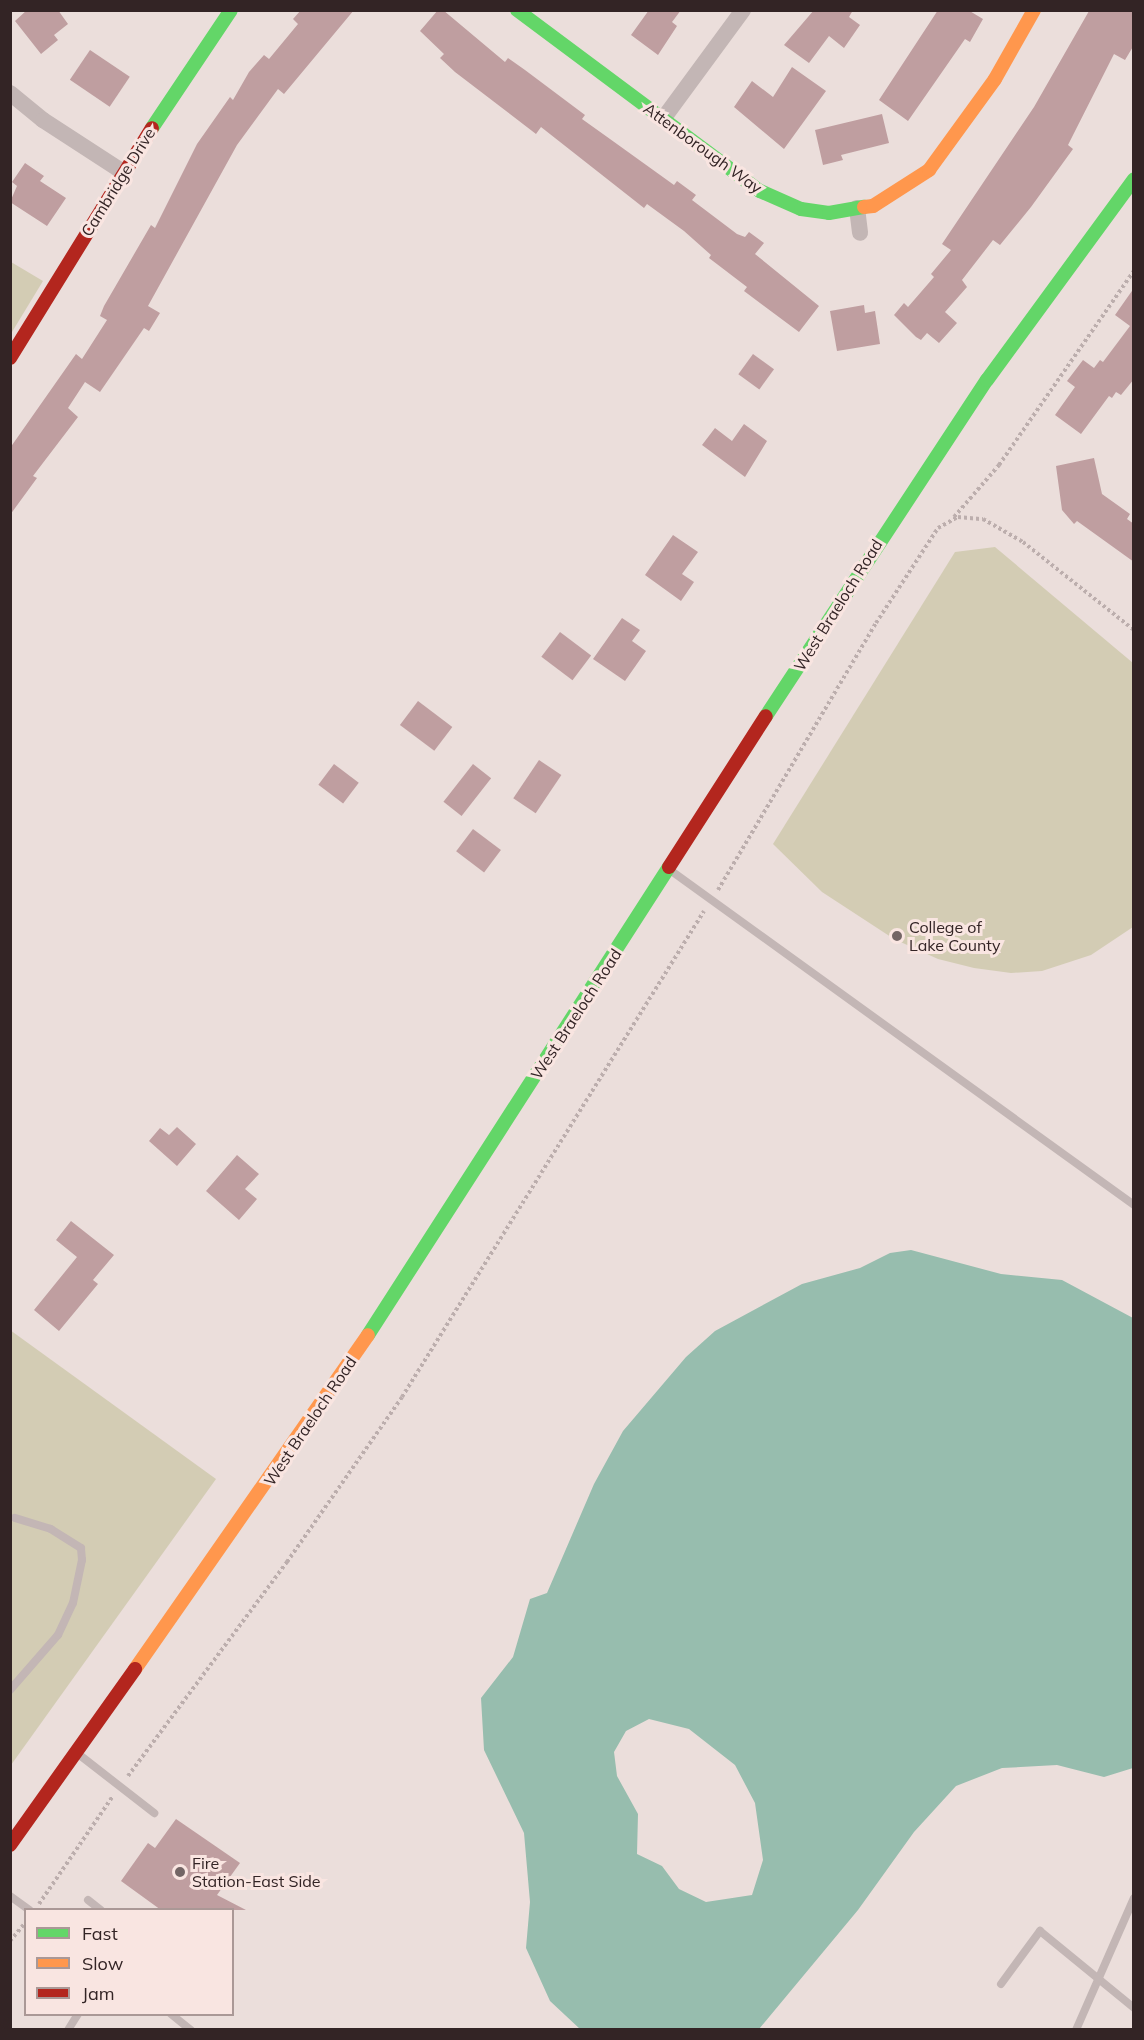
<!DOCTYPE html>
<style>
body{margin:0}
#map{position:relative;width:1144px;height:2040px;overflow:hidden;background:#ebdedb;font-family:Mulish,sans-serif}
div>[style]{position:absolute}
.green>*{inset:0;background:#d3ccb4}
.water>*{inset:0;background:#97bdae}
.building>*{inset:0;background:#bf9ea0;transform-origin:0 0}
.path>*{height:4px;margin-top:-2px;transform-origin:0;background:repeating-linear-gradient(90deg,#bcaead 0 3px,transparent 0 6px)}
.lane>*{height:8px;margin:-4px;padding:0 4px;transform-origin:4px;border-radius:4px;background:#c3b6b5}
.street>*{height:16px;margin:-8px;padding:0 8px;transform-origin:8px;border-radius:8px;background:#c3b6b5}
.fast>*{height:14px;margin:-7px;padding:0 7px;transform-origin:7px;border-radius:7px;background:#63d668}
.slow>*{height:14px;margin:-7px;padding:0 7px;transform-origin:7px;border-radius:7px;background:#ff974d}
.jam>*{height:14px;margin:-7px;padding:0 7px;transform-origin:7px;border-radius:7px;background:#b3261e}
.dots>*{width:16px;height:16px;translate:-50% -50%;box-sizing:border-box;border:3px solid #f9e5e1;border-radius:50%}
span{translate:-50% -50%;white-space:nowrap;text-align:center;line-height:1.15;-webkit-text-stroke:6px #f9e5e1;paint-order:stroke}
.street-label{font-size:16px;color:#332425}
.poi-label{font-size:16px;color:#332425}
.left{translate:0 -50%;text-align:left}
.frame{position:absolute;inset:0;border:12px solid #332425;pointer-events:none}
.legend{position:absolute;left:24px;top:1908px;width:210px;height:108px;box-sizing:border-box;background:#f9e5e1;border:2px solid #aa9896;margin:0;padding:8px 10px;list-style:none;font-size:18px;color:#332425}
.legend li{display:flex;align-items:center;gap:12px;height:30px}
.legend b{width:30px;border:2px solid #aa9896}
</style>
<div id="map">
<div class="green">
<i style="clip-path:polygon(11px 262px,43px 281px,12px 332px,10px 331px)"></i>
<i style="clip-path:polygon(995px 547px,1133px 663px,1133px 927px,1091px 955px,1042px 971px,1011px 973px,974px 968px,938px 959px,894px 939px,822px 892px,773px 844px,955px 552px)"></i>
<i style="clip-path:polygon(10px 1330px,216px 1479px,11px 1765px)"></i>
</div>
<div class="water">
<i style="clip-path:polygon(evenodd,911px 1250px,1001px 1274px,1062px 1280px,1133px 1318px,1133px 1768px,1104px 1777px,1057px 1765px,1002px 1768px,956px 1786px,914px 1832px,858px 1910px,759px 2029px,580px 2029px,550px 2001px,526px 1948px,530px 1902px,524px 1833px,484px 1750px,481px 1698px,513px 1657px,530px 1599px,547px 1593px,594px 1484px,623px 1431px,686px 1357px,715px 1331px,802px 1284px,860px 1268px,890px 1253px,911px 1250px,649px 1719px,689px 1729px,735px 1765px,755px 1803px,763px 1860px,752px 1895px,706px 1902px,679px 1889px,662px 1866px,637px 1854px,638px 1814px,617px 1776px,614px 1752px,626px 1731px,649px 1719px)"></i>
</div>
<div class="building">
<i style="clip-path:polygon(27px 10px,58px 10px,68px 24px,54px 35px,58px 40px,41px 54px,15px 21px)"></i>
<i style="clip-path:polygon(301px 10px,354px 10px,284px 94px,278px 89px,237px 145px,148px 306px,160px 313px,149px 331px,144px 328px,100px 392px,85px 382px,68px 408px,78px 417px,33px 476px,37px 478px,10px 515px,10px 448px,76px 354px,82px 359px,107px 320px,100px 316px,104px 306px,151px 225px,155px 228px,197px 144px,230px 97px,233px 100px,249px 72px,264px 55px,269px 59px,298px 24px,293px 19px)"></i>
<i style="clip-path:polygon(438px 10px,443px 10px,505px 62px,508px 58px,525px 70px,585px 115px,582px 119px,610px 139px,674px 185px,677px 181px,696px 195px,692px 200px,737px 234px,745px 237px,749px 232px,764px 243px,755px 254px,819px 306px,799px 332px,744px 291px,747px 287px,709px 258px,711px 255px,684px 231px,647px 204px,644px 208px,541px 127px,536px 134px,455px 72px,440px 58px,444px 54px,420px 31px)"></i>
<i style="clip-path:polygon(649px 10px,681px 10px,672px 22px,677px 26px,658px 55px,631px 35px)"></i>
<i style="clip-path:polygon(814px 10px,853px 10px,849px 17px,860px 25px,844px 48px,829px 36px,809px 63px,784px 45px)"></i>
<i style="clip-path:polygon(938px 10px,968px 10px,983px 19px,970px 42px,965px 39px,908px 121px,879px 100px)"></i>
<i style="clip-path:polygon(1134px 10px,1134px 45px,1125px 60px,1114px 54px,1068px 145px,1073px 149px,1031px 207px,1000px 245px,993px 240px,962px 280px,967px 287px,945px 312px,957px 323px,939px 343px,927px 333px,921px 340px,916px 337px,894px 315px,904px 303px,908px 307px,934px 277px,931px 274px,951px 250px,942px 244px,1034px 107px,1089px 11px)"></i>
<i style="left:90px;top:50px;width:48px;height:36px;rotate:34deg"></i>
<i style="clip-path:polygon(792px 67px,826px 91px,784px 149px,734px 107px,752px 81px,773px 97px)"></i>
<i style="clip-path:polygon(882px 114px,889px 143px,841px 155px,843px 160px,823px 165px,815px 130px)"></i>
<i style="clip-path:polygon(25px 163px,44px 176px,40px 181px,66px 198px,47px 226px,10px 202px,17px 186px,12px 182px)"></i>
<i style="clip-path:polygon(1134px 288px,1134px 379px,1121px 395px,1116px 392px,1112px 398px,1109px 396px,1081px 434px,1055px 415px,1075px 387px,1067px 381px,1083px 360px,1094px 368px,1100px 360px,1103px 362px,1130px 326px,1115px 315px)"></i>
<i style="clip-path:polygon(864px 305px,865px 313px,875px 311px,880px 344px,837px 351px,830px 311px)"></i>
<i style="left:753px;top:354px;width:26px;height:25px;rotate:36deg"></i>
<i style="clip-path:polygon(744px 424px,767px 441px,745px 477px,702px 445px,715px 428px,732px 441px)"></i>
<i style="clip-path:polygon(1094px 458px,1102px 494px,1130px 514px,1127px 519px,1134px 524px,1134px 562px,1077px 521px,1074px 524px,1062px 510px,1056px 466px)"></i>
<i style="clip-path:polygon(673px 535px,698px 552px,682px 574px,694px 582px,681px 601px,645px 575px)"></i>
<i style="clip-path:polygon(622px 618px,640px 630px,632px 641px,646px 651px,625px 681px,593px 659px)"></i>
<i style="left:560px;top:632px;width:39px;height:31px;rotate:37deg"></i>
<i style="left:418px;top:701px;width:43px;height:30px;rotate:37deg"></i>
<i style="left:539px;top:760px;width:27px;height:46px;rotate:34deg"></i>
<i style="left:334px;top:764px;width:31px;height:26px;rotate:37deg"></i>
<i style="left:473px;top:764px;width:23px;height:48px;rotate:38deg"></i>
<i style="left:473px;top:829px;width:35px;height:28px;rotate:37deg"></i>
<i style="clip-path:polygon(177px 1127px,196px 1144px,177px 1166px,149px 1141px,160px 1128px,169px 1135px)"></i>
<i style="clip-path:polygon(237px 1155px,259px 1174px,245px 1189px,257px 1199px,239px 1220px,206px 1191px)"></i>
<i style="clip-path:polygon(71px 1221px,114px 1255px,93px 1280px,98px 1284px,59px 1331px,34px 1310px,77px 1257px,56px 1240px)"></i>
<i style="clip-path:polygon(176px 1819px,240px 1863px,217px 1895px,246px 1910px,161px 1910px,121px 1881px,148px 1843px,155px 1848px)"></i>
</div>
<div class="path">
<i style="left:954px;top:517px;width:69px;rotate:-49.1deg"></i>
<i style="left:999px;top:465px;width:236px;rotate:-55.2deg"></i>
<i style="left:718px;top:890px;width:310px;rotate:-59.4deg"></i>
<i style="left:876px;top:623px;width:113px;rotate:-56.9deg"></i>
<i style="left:938px;top:528px;width:23px;rotate:-29deg"></i>
<i style="left:958px;top:517px;width:25px;rotate:5deg"></i>
<i style="left:983px;top:519px;width:46px;rotate:29.9deg"></i>
<i style="left:1023px;top:542px;width:142px;rotate:38.4deg"></i>
<i style="left:128px;top:1776px;width:267px;rotate:-53.4deg"></i>
<i style="left:287px;top:1562px;width:201px;rotate:-55.1deg"></i>
<i style="left:402px;top:1397px;width:572px;rotate:-58.14deg"></i>
<i style="left:39px;top:1904px;width:131px;rotate:-55.6deg"></i>
<i style="left:10px;top:1941px;width:23px;rotate:-50deg"></i>
</div>
<div class="lane">
<i style="left:670px;top:870px;width:572px;rotate:35.83deg"></i>
<i style="left:10px;top:1690px;width:73px;rotate:-48.9deg"></i>
<i style="left:58px;top:1635px;width:35px;rotate:-65deg"></i>
<i style="left:73px;top:1603px;width:44px;rotate:-78.2deg"></i>
<i style="left:82px;top:1560px;width:12px;rotate:-95deg"></i>
<i style="left:81px;top:1548px;width:36px;rotate:-148deg"></i>
<i style="left:51px;top:1529px;width:38px;rotate:-163deg"></i>
<i style="left:77px;top:1753px;width:98px;rotate:37.9deg"></i>
<i style="left:10px;top:1896px;width:24px;rotate:36deg"></i>
<i style="left:88px;top:1900px;width:16px;rotate:38deg"></i>
<i style="left:1001px;top:1984px;width:66px;rotate:-53.7deg"></i>
<i style="left:1040px;top:1931px;width:122px;rotate:39.3deg"></i>
<i style="left:171px;top:2014px;width:26px;rotate:39deg"></i>
<i style="left:68px;top:2030px;width:19px;rotate:-58deg"></i>
<i style="left:1076px;top:2030px;width:144px;rotate:-66.3deg"></i>
</div>
<div class="street">
<i style="left:10px;top:93px;width:43px;rotate:39.3deg"></i>
<i style="left:43px;top:120px;width:95px;rotate:33deg"></i>
<i style="left:663px;top:119px;width:135px;rotate:-53.7deg"></i>
<i style="left:857px;top:208px;width:25px;rotate:83deg"></i>
</div>
<div class="fast">
<i style="left:517px;top:10px;width:303px;rotate:36.7deg"></i>
<i style="left:760px;top:191px;width:45px;rotate:23.7deg"></i>
<i style="left:801px;top:209px;width:28px;rotate:8deg"></i>
<i style="left:829px;top:213px;width:36px;rotate:-10deg"></i>
<i style="left:152px;top:128px;width:142px;rotate:-56.2deg"></i>
<i style="left:766px;top:716px;width:402px;rotate:-56.7deg"></i>
<i style="left:987px;top:380px;width:249px;rotate:-53.8deg"></i>
<i style="left:368px;top:1335px;width:556px;rotate:-57.25deg"></i>
</div>
<div class="slow">
<i style="left:864px;top:207px;width:9px;rotate:-6deg"></i>
<i style="left:873px;top:206px;width:67px;rotate:-32.7deg"></i>
<i style="left:929px;top:170px;width:112px;rotate:-54deg"></i>
<i style="left:995px;top:79px;width:79px;rotate:-60.5deg"></i>
<i style="left:135px;top:1669px;width:407px;rotate:-55.1deg"></i>
</div>
<div class="jam">
<i style="left:10px;top:358px;width:270px;rotate:-58.3deg"></i>
<i style="left:669px;top:867px;width:179px;rotate:-57.3deg"></i>
<i style="left:10px;top:1845px;width:216px;rotate:-54.6deg"></i>
</div>
<div class="dots">
<i style="left:897px;top:936px;background:#736565"></i>
<i style="left:180px;top:1872px;background:#736565"></i>
</div>
<div class="street-label">
<span style="left:703px;top:148px;rotate:36deg">Attenborough Way</span>
<span style="left:118px;top:182px;rotate:-58deg">Cambridge Drive</span>
<span style="left:838px;top:605px;rotate:-58deg">West Braeloch Road</span>
<span style="left:576px;top:1014px;rotate:-57deg">West Braeloch Road</span>
<span style="left:310px;top:1421px;rotate:-56deg">West Braeloch Road</span>
</div>
<div class="poi-label">
<span class="left" style="left:909px;top:936px">College of<br>Lake County</span>
<span class="left" style="left:192px;top:1872px">Fire<br>Station-East Side</span>
</div>
<div class="frame"></div>
<ul class="legend">
<li><b style="height:8px;background:#63d668"></b>Fast</li>
<li><b style="height:8px;background:#ff974d"></b>Slow</li>
<li><b style="height:8px;background:#b3261e"></b>Jam</li>
</ul>
</div>
